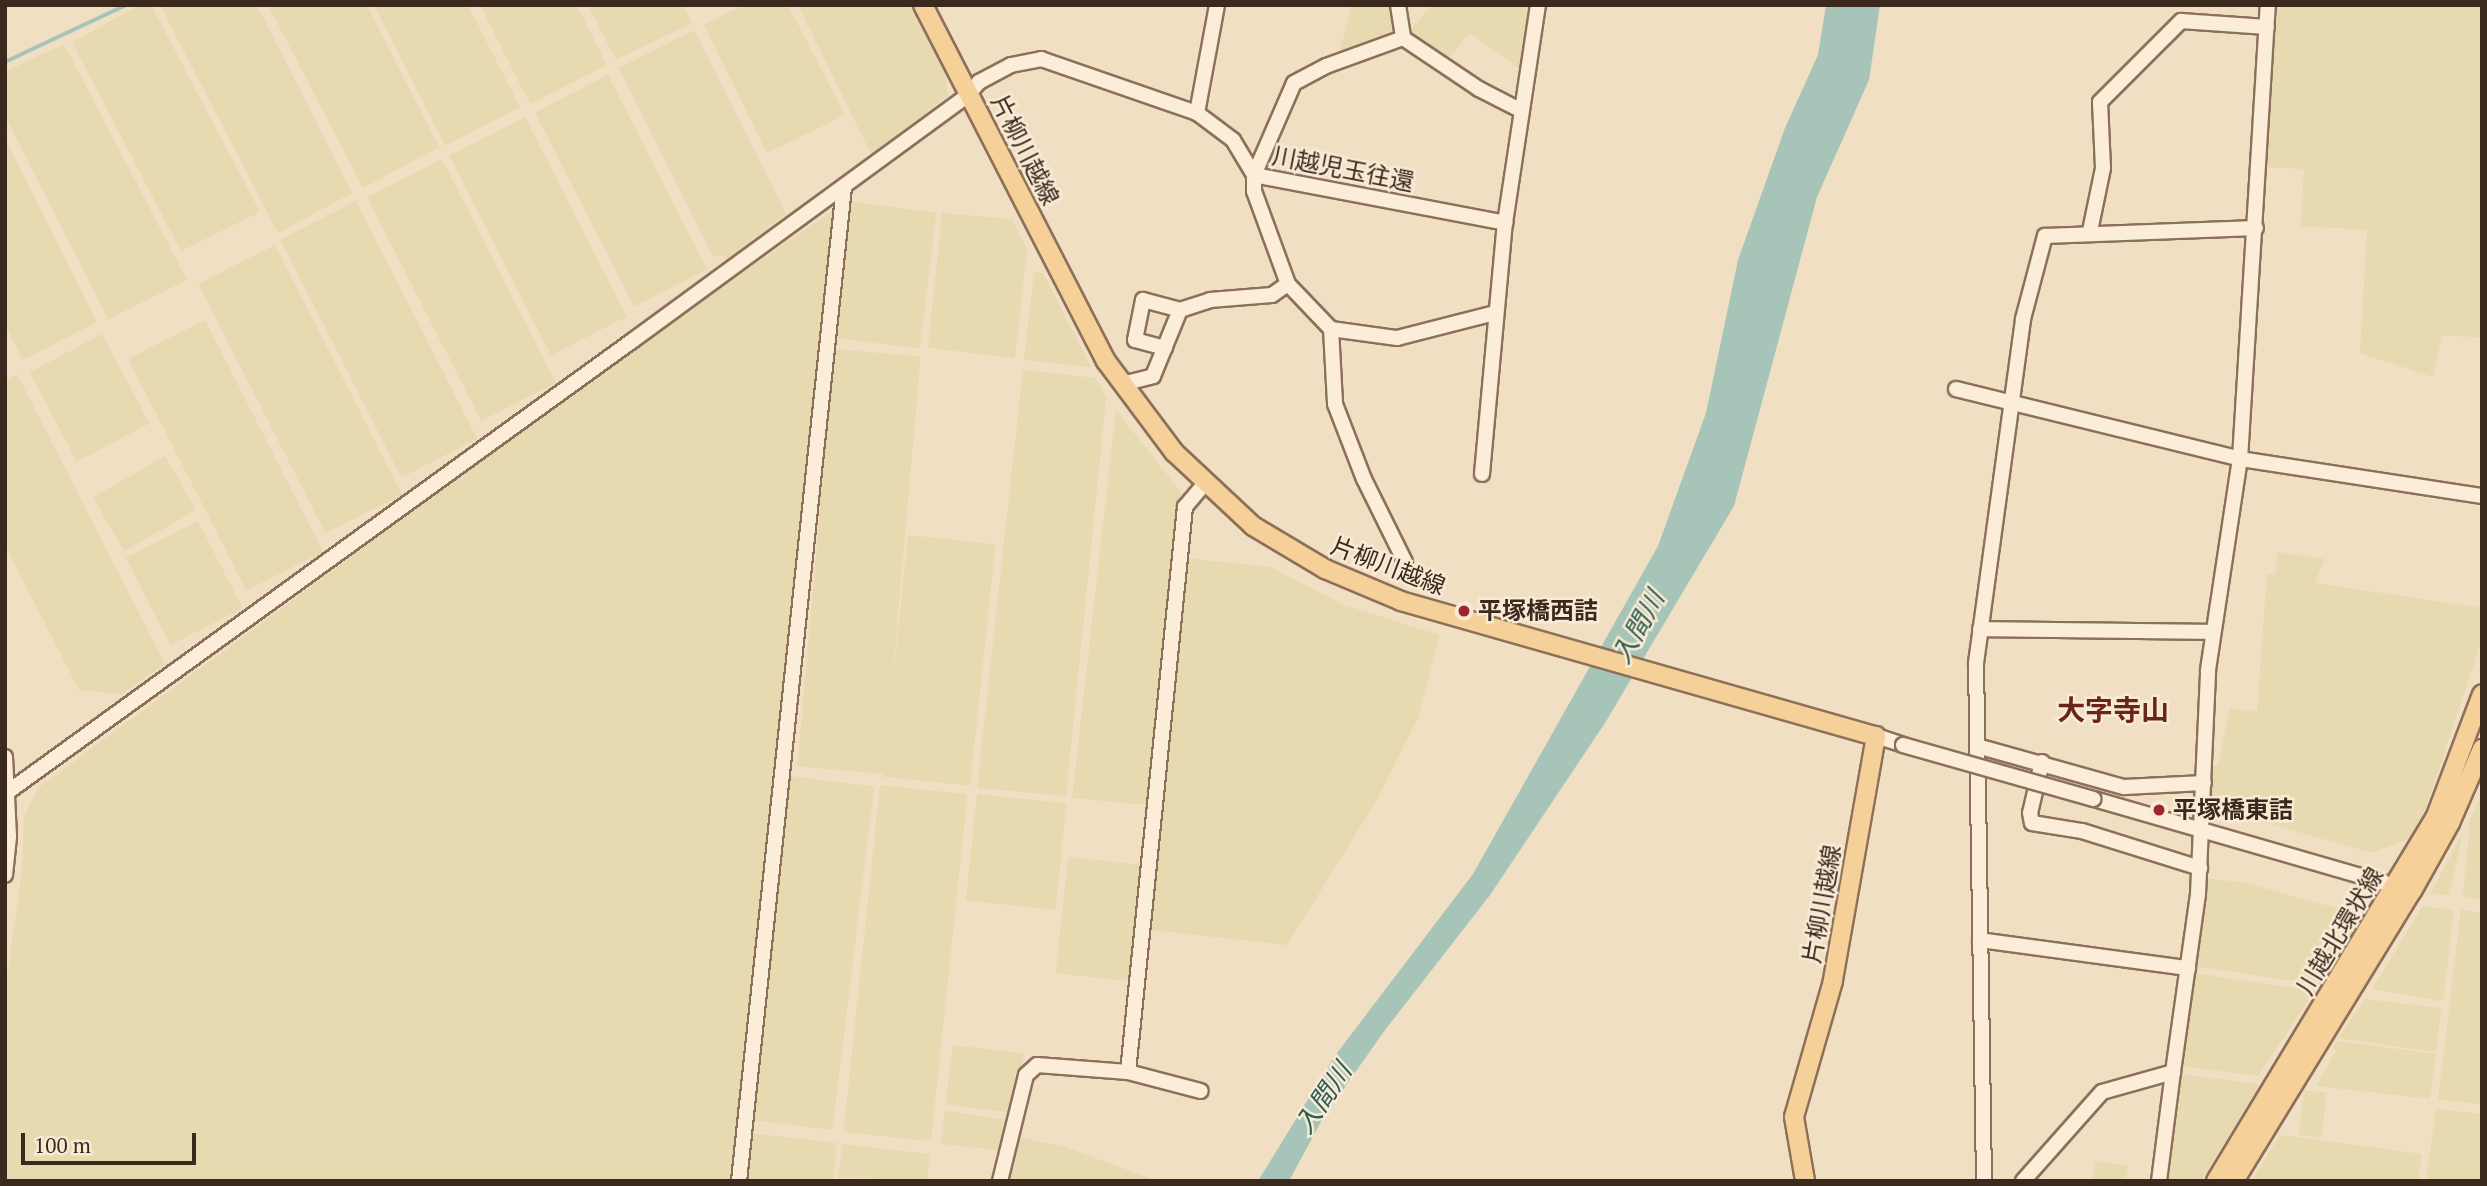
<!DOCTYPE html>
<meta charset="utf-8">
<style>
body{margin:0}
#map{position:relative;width:2487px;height:1186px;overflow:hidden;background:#f1dfc4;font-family:"PT Serif","Noto Sans JP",serif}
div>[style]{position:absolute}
.farmland>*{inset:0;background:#e7d9b0;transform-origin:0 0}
.water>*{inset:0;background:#a6c4b8}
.stream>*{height:3.5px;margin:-1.75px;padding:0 1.75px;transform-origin:1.75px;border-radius:1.75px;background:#a6c4b8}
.roads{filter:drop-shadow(2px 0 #8d7059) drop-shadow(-2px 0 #8d7059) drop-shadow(0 2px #8d7059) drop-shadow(0 -2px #8d7059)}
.minor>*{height:14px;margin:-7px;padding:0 7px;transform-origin:7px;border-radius:7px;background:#fbedd8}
.major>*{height:18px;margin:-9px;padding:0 9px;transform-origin:9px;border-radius:9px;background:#f6d099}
.bridges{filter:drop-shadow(2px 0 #8d7059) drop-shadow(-2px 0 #8d7059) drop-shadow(0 2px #8d7059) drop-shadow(0 -2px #8d7059)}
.minor-bridge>*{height:14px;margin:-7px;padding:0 7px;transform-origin:7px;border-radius:7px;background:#fbedd8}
.dots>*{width:19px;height:19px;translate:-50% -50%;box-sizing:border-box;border:4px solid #f8ead4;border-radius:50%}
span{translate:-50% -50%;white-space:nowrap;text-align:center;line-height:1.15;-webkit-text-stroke:5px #f8ead4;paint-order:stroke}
.street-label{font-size:24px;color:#3c291e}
.poi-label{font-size:24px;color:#3c291e;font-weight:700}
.left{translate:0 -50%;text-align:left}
.water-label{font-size:26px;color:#2c5d55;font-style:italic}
.quarter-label{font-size:28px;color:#6b241a;font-weight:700}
.frame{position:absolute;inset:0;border:7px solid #3c291e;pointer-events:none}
.scale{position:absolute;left:21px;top:1133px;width:175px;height:32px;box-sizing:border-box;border:4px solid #3c291e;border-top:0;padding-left:9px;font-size:21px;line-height:24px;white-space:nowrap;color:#3c291e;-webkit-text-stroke:5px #f8ead4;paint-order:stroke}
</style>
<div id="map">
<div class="farmland">
<i style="clip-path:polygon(140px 5px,151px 5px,260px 212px,181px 251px,72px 42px)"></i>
<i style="clip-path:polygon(160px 5px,257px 5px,352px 193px,278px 233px)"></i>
<i style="clip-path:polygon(268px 5px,367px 5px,439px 147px,363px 188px)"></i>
<i style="clip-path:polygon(374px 5px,468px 5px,520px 107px,445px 146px)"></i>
<i style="clip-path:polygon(480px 5px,577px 5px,607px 65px,530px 104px)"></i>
<i style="clip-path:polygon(588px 5px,683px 5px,692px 23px,616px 60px)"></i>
<i style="clip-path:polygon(743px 5px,788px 5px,845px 115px,767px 153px,704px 25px)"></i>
<i style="clip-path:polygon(798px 5px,909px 5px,946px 76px,948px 96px,871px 154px)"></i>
<i style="clip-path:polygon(1352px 5px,1391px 5px,1395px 38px,1338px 57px)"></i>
<i style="clip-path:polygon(1433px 5px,1534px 5px,1523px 71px,1470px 33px,1447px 60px,1409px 31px)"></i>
<i style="clip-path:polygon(2275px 5px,2482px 5px,2482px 337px,2442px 336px,2433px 377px,2360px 353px,2367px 230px,2301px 226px,2304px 169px,2266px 167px)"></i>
<i style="clip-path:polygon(694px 30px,786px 214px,726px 260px,721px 254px,714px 258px,619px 68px)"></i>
<i style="clip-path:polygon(64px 44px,187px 280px,108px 319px,5px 116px,5px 72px)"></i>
<i style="left:608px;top:75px;width:218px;height:82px;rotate:63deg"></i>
<i style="left:525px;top:117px;width:224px;height:85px;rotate:63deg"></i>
<i style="clip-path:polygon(5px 138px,97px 322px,23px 360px,5px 325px)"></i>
<i style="left:442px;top:159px;width:251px;height:84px;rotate:63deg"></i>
<i style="left:356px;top:201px;width:267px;height:85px;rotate:63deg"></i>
<i style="left:851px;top:202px;width:86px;height:137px;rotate:7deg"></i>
<i style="clip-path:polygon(833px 210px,732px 1181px,5px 1181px,5px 989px,22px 871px,24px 816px,38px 788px,648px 338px)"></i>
<i style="clip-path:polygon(942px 213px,1012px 219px,1027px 249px,1015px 358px,928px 348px)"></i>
<i style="left:275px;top:245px;width:280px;height:86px;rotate:63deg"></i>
<i style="clip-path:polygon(1034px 272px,1043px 273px,1091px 367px,1024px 360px)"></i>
<i style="left:205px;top:320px;width:260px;height:86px;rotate:63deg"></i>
<i style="left:102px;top:334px;width:101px;height:82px;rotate:62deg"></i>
<i style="left:834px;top:349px;width:87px;height:419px;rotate:5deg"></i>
<i style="clip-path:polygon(1023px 370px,1096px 378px,1106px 398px,1066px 796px,977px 788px)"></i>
<i style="clip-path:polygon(17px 374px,165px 664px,122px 694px,79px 690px,5px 545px,5px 380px)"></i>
<i style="clip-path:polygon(1116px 410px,1181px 492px,1146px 805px,1072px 798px)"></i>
<i style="left:165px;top:456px;width:62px;height:83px;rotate:60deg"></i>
<i style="left:198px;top:521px;width:98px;height:81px;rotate:63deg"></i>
<i style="left:908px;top:535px;width:88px;height:243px;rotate:6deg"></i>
<i style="clip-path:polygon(2278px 552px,2325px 559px,2315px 583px,2482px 608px,2482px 640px,2426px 808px,2409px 839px,2372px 853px,2214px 808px,2209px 800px,2208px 765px,2218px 766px,2230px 708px,2257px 712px,2267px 574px,2275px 575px)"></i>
<i style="clip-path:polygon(1185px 558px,1270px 567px,1344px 605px,1439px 635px,1418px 718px,1377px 800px,1287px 945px,1150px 930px)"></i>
<i style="left:789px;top:776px;width:86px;height:346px;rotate:7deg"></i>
<i style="left:880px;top:785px;width:88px;height:349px;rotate:6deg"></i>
<i style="left:977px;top:794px;width:90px;height:107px;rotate:6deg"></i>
<i style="clip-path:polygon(2482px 794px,2482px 900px,2463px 897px,2470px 820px)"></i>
<i style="clip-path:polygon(2463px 832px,2449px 895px,2430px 894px)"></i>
<i style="left:1068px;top:857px;width:73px;height:117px;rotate:6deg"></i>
<i style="clip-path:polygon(2208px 879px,2242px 882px,2343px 910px,2352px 935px,2319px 985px,2194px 966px)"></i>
<i style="clip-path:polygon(2423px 906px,2454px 910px,2443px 1001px,2372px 989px)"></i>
<i style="clip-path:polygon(2461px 910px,2482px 913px,2482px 1105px,2438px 1099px)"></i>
<i style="clip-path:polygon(2192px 973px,2315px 991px,2258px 1076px,2180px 1066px)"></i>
<i style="clip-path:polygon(2365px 999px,2441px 1008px,2436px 1052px,2338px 1038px)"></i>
<i style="clip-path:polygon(2337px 1041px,2436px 1054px,2430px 1099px,2316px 1086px,2336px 1051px,2332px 1048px)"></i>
<i style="left:953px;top:1045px;width:71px;height:60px;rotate:7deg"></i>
<i style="clip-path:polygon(2178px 1074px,2260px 1084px,2201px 1181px,2164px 1181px)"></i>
<i style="left:2304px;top:1090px;width:23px;height:45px;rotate:7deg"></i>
<i style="clip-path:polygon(2436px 1109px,2482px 1114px,2482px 1181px,2426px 1181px)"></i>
<i style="clip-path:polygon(945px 1111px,1008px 1120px,1004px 1144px,996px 1150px,941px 1144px)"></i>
<i style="clip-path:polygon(750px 1133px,837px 1143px,833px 1181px,745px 1181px)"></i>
<i style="clip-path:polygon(2280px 1135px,2422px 1154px,2418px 1181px,2252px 1180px)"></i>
<i style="clip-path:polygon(1018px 1137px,1065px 1147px,1152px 1179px,1009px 1181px)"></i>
<i style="clip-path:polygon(842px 1144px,930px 1154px,927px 1181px,838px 1177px)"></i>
<i style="clip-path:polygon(2095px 1161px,2128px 1166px,2126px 1181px,2093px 1181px)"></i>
</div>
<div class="water">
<i style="clip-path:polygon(1826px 5px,1880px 5px,1869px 80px,1817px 197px,1734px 506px,1605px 723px,1490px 895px,1385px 1030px,1323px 1118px,1289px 1181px,1258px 1181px,1334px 1057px,1473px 874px,1658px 546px,1706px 413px,1738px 260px,1785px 128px,1818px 55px)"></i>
</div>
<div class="stream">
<i style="left:5px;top:62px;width:134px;rotate:-25.2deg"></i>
</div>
<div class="roads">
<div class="minor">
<i style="left:1398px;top:5px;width:33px;rotate:81deg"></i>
<i style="left:1197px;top:113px;width:110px;rotate:-79.5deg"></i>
<i style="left:2090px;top:231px;width:64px;rotate:-78.3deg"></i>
<i style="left:2103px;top:168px;width:66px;rotate:-92.6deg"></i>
<i style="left:2100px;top:102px;width:115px;rotate:-45deg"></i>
<i style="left:2181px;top:21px;width:86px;rotate:4deg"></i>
<i style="left:1288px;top:284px;width:99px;rotate:-110.1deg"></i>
<i style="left:1254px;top:191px;width:16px;rotate:-90deg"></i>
<i style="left:1254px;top:175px;width:100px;rotate:-66.5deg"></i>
<i style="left:1294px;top:83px;width:36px;rotate:-28deg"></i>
<i style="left:1326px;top:66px;width:82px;rotate:-20deg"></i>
<i style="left:1403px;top:38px;width:92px;rotate:33.9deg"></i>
<i style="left:1479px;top:89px;width:48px;rotate:27.1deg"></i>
<i style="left:1331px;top:329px;width:67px;rotate:7.8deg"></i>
<i style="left:1397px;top:338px;width:101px;rotate:-14.3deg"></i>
<i style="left:1165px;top:348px;width:31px;rotate:-165deg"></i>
<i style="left:1135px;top:340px;width:41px;rotate:-78.7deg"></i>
<i style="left:1143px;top:300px;width:38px;rotate:15deg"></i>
<i style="left:1122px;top:384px;width:32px;rotate:-14deg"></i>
<i style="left:1153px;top:376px;width:71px;rotate:-67.8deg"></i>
<i style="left:1180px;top:310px;width:32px;rotate:-18deg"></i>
<i style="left:1210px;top:300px;width:62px;rotate:-4.6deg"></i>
<i style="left:1272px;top:295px;width:19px;rotate:-35deg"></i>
<i style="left:1288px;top:284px;width:62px;rotate:46.3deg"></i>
<i style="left:1331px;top:329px;width:75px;rotate:86.9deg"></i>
<i style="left:1335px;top:404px;width:80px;rotate:68.9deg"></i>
<i style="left:1364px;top:479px;width:93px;rotate:63.7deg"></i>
<i style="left:1956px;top:389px;width:292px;rotate:13.8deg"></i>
<i style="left:2240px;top:459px;width:245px;rotate:8.7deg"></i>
<i style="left:1482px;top:474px;width:252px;rotate:-84.8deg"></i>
<i style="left:1505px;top:223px;width:220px;rotate:-81.4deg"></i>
<i style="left:1980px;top:629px;width:232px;rotate:0.7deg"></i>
<i style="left:1876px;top:736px;width:28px;rotate:18deg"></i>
<i style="left:1977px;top:746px;width:153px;rotate:15.6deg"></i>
<i style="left:2124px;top:787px;width:80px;rotate:-2.9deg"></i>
<i style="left:5px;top:757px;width:80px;rotate:87.1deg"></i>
<i style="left:9px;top:837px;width:38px;rotate:96deg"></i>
<i style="left:2042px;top:762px;width:52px;rotate:103.2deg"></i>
<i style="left:2030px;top:813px;width:10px;rotate:79deg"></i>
<i style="left:2032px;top:823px;width:51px;rotate:9.1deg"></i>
<i style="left:2082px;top:831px;width:124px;rotate:17.4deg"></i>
<i style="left:5px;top:794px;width:774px;rotate:-35.85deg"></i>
<i style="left:632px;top:341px;width:416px;rotate:-36.2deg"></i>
<i style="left:968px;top:95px;width:17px;rotate:-50deg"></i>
<i style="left:979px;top:82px;width:36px;rotate:-28deg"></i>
<i style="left:1011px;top:65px;width:31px;rotate:-11deg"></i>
<i style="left:1041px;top:59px;width:165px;rotate:19.1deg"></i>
<i style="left:1197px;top:113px;width:45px;rotate:36.9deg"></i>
<i style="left:1233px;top:140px;width:41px;rotate:59deg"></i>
<i style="left:1254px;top:175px;width:256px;rotate:10.8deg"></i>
<i style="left:2094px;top:799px;width:331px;rotate:16.1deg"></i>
<i style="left:1980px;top:940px;width:210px;rotate:7.7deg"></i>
<i style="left:1128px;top:1072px;width:568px;rotate:-84.24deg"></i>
<i style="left:1185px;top:507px;width:30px;rotate:-50deg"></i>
<i style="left:739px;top:1181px;width:1000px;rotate:-83.97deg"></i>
<i style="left:1000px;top:1181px;width:109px;rotate:-76.2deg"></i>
<i style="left:1026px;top:1075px;width:15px;rotate:-42deg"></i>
<i style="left:1037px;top:1065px;width:91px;rotate:4.4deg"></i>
<i style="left:1128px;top:1072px;width:75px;rotate:14.6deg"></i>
<i style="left:1984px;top:1181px;width:518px;rotate:-90.88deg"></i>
<i style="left:1976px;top:663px;width:347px;rotate:-82.2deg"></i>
<i style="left:2023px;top:319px;width:86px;rotate:-75.2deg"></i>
<i style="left:2045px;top:236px;width:211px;rotate:-2.2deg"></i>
<i style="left:2023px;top:1181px;width:119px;rotate:-48.4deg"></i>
<i style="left:2102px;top:1092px;width:74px;rotate:-15.7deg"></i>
<i style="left:2173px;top:1072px;width:180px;rotate:-82deg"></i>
<i style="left:2198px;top:894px;width:224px;rotate:-87.4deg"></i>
<i style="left:2208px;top:670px;width:213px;rotate:-81.4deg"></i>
<i style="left:2240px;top:459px;width:455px;rotate:-86.5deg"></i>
<i style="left:2159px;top:1181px;width:110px;rotate:-82.7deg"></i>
</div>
<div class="major">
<i style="left:923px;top:5px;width:400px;rotate:62.8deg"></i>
<i style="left:1106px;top:361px;width:114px;rotate:53.2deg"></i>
<i style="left:1174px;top:452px;width:108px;rotate:43.1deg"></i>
<i style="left:1253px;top:526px;width:84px;rotate:30.8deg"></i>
<i style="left:1325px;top:569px;width:82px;rotate:22.8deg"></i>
<i style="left:1401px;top:601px;width:494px;rotate:15.9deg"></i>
<i style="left:1876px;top:736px;width:249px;rotate:100deg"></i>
<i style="left:1833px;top:981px;width:141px;rotate:106deg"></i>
<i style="left:1794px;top:1117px;width:65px;rotate:80.2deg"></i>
<i style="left:2216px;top:1181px;width:426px;rotate:-58.9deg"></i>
<i style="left:2436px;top:816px;width:130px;rotate:-69.3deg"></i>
<i style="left:2234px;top:1181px;width:340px;rotate:-58.5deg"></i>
<i style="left:2412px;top:891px;width:78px;rotate:-60.8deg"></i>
<i style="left:2450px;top:823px;width:81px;rotate:-66.6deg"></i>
</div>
</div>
<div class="bridges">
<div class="minor-bridge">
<i style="left:1903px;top:745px;width:198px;rotate:15.8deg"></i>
</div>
</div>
<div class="dots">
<i style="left:1464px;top:611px;background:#a02531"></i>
<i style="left:2159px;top:810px;background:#a02531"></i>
</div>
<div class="street-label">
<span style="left:1025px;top:150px;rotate:63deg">片柳川越線</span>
<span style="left:1343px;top:169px;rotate:11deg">川越児玉往還</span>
<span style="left:1388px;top:566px;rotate:21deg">片柳川越線</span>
<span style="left:1822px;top:904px;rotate:-80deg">片柳川越線</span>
<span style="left:2340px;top:931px;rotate:-59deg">川越北環状線</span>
</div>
<div class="poi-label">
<span class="left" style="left:1478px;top:611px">平塚橋西詰</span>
<span class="left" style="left:2173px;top:810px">平塚橋東詰</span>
</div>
<div class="water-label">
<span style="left:1638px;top:627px;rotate:-61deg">入間川</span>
<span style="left:1323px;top:1098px;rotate:-56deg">入間川</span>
</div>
<div class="quarter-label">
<span style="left:2113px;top:710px">大字寺山</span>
</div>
<div class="frame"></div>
<div class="scale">100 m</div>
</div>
